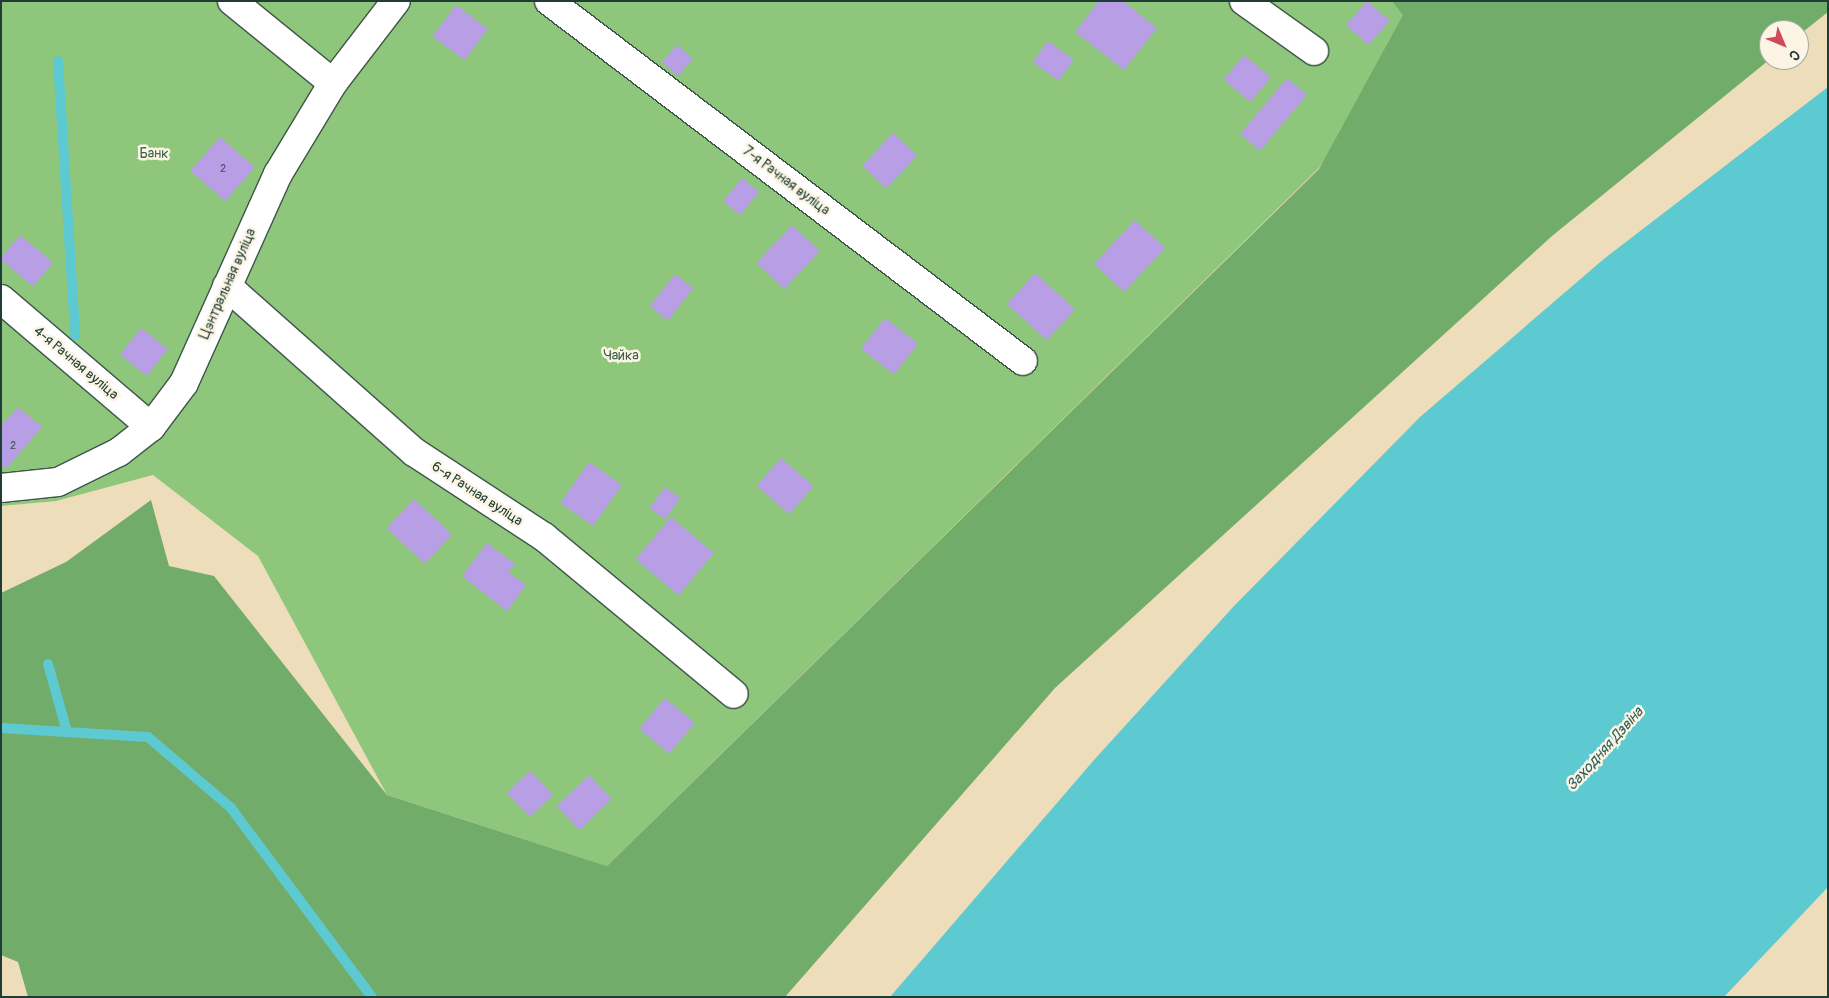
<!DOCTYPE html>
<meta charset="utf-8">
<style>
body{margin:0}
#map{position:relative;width:1829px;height:998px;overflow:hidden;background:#eeddba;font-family:Pangolin,sans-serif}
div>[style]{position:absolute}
.green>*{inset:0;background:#8ec77b}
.forest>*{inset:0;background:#72ac6b}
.water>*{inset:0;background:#5dcad1}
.stream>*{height:10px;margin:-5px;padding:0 5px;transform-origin:5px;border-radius:5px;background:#5dcad1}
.building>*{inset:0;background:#b79ee5;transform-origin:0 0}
.roads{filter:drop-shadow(1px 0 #3e5548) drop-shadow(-1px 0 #3e5548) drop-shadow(0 1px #3e5548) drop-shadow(0 -1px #3e5548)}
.minor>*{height:28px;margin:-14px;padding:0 14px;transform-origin:14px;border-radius:14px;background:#fff}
span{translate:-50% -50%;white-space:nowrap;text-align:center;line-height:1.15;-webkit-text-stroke:5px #fcf5e5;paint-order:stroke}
.number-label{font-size:11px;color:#455560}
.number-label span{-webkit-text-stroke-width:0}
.park-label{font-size:14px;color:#3b6046}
.street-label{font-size:14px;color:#1f3d34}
.water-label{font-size:15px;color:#2e605b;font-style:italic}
.frame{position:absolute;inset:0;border:2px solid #1f3d34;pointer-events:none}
.north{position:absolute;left:1759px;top:20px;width:50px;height:50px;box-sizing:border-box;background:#fcf5e5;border:1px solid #a4ab9e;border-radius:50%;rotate:135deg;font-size:14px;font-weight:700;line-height:20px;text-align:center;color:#1f3d34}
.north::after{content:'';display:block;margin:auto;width:18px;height:22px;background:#d1495b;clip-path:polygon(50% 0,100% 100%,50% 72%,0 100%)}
</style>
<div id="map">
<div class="green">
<i style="clip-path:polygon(1px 1px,1433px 1px,1319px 168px,607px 866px,387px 795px,258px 556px,153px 475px,56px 501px,1px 506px)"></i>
</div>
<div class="forest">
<i style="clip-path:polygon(1392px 1px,1828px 1px,1828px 12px,1799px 35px,1799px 30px,1769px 30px,1769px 60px,1552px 236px,1055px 688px,785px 997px,28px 997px,18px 962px,1px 955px,1px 593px,66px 562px,151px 500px,169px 566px,214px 576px,387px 795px,607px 866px,1319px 169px,1403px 15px)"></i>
</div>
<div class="water">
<i style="clip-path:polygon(1828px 87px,1828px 887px,1724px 997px,890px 997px,1094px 760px,1234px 606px,1420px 417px,1605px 258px)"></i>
</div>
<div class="stream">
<i style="left:58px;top:61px;width:275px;rotate:86.4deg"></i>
<i style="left:48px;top:664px;width:71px;rotate:74.4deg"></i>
<i style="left:1px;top:728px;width:147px;rotate:3.5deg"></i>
<i style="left:148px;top:737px;width:109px;rotate:40.5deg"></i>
<i style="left:231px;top:808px;width:236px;rotate:53.3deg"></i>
</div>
<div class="building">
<i style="clip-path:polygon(1099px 1px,1123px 1px,1157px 28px,1124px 70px,1075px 32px)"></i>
<i style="left:1367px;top:1px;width:30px;height:32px;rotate:41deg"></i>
<i style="left:456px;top:5px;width:40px;height:39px;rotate:37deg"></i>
<i style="left:1048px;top:41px;width:32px;height:26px;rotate:36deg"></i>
<i style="left:677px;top:45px;width:21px;height:23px;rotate:41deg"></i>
<i style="left:1244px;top:55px;width:35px;height:32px;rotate:40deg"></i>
<i style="left:1287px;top:78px;width:26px;height:73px;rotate:40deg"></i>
<i style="left:893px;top:133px;width:33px;height:45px;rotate:43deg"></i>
<i style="left:220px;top:137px;width:46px;height:45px;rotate:41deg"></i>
<i style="left:742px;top:178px;width:22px;height:30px;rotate:39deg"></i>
<i style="left:1135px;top:220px;width:41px;height:60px;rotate:43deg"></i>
<i style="left:792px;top:225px;width:38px;height:52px;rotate:43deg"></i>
<i style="left:20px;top:235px;width:43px;height:31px;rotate:40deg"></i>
<i style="left:1035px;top:273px;width:54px;height:42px;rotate:42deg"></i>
<i style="left:675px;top:274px;width:23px;height:41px;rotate:38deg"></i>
<i style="left:885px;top:318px;width:42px;height:39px;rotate:38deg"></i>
<i style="left:141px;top:328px;width:34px;height:34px;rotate:38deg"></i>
<i style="clip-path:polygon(18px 407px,42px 427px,6px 469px,1px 465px,1px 426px)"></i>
<i style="left:781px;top:458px;width:43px;height:37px;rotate:41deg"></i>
<i style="left:589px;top:462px;width:40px;height:50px;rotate:35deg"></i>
<i style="left:665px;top:487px;width:19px;height:26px;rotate:36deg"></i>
<i style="left:414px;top:499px;width:52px;height:40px;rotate:43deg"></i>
<i style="left:671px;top:517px;width:56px;height:55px;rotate:40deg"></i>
<i style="clip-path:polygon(487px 543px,515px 564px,508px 572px,526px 585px,507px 611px,462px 576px)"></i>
<i style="left:665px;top:698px;width:39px;height:40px;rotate:40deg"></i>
<i style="left:530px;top:771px;width:33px;height:32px;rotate:46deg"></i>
<i style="left:589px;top:775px;width:33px;height:45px;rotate:46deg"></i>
</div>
<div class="roads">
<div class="minor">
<i style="left:232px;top:1px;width:130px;rotate:39.1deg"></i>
<i style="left:549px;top:1px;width:595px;rotate:37.22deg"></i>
<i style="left:1244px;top:1px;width:86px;rotate:35.5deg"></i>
<i style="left:227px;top:286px;width:250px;rotate:41.6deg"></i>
<i style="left:414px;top:452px;width:155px;rotate:33.2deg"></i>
<i style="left:544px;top:537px;width:246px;rotate:39.6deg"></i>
<i style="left:1px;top:299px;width:197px;rotate:40.5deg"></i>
<i style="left:1px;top:488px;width:57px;rotate:-6deg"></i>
<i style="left:58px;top:482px;width:68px;rotate:-26.2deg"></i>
<i style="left:119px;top:452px;width:41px;rotate:-38deg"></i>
<i style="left:151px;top:427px;width:55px;rotate:-53.1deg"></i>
<i style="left:184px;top:383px;width:229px;rotate:-65.8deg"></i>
<i style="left:278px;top:174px;width:106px;rotate:-58.9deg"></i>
<i style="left:333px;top:83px;width:103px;rotate:-52.5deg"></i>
</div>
</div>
<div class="number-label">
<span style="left:223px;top:169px">2</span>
<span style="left:13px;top:446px">2</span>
</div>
<div class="park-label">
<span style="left:154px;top:154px">Банк</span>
<span style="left:621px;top:356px">Чайка</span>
</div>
<div class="street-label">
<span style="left:786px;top:181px;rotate:37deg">7-я Рачная вуліца</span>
<span style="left:228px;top:284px;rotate:-66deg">Цэнтральная вуліца</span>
<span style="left:76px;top:363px;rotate:40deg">4-я Рачная вуліца</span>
<span style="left:477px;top:494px;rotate:33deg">6-я Рачная вуліца</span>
</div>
<div class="water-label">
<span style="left:1605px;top:749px;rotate:-48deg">Заходняя Дзвіна</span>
</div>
<div class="frame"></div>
<div class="north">С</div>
</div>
